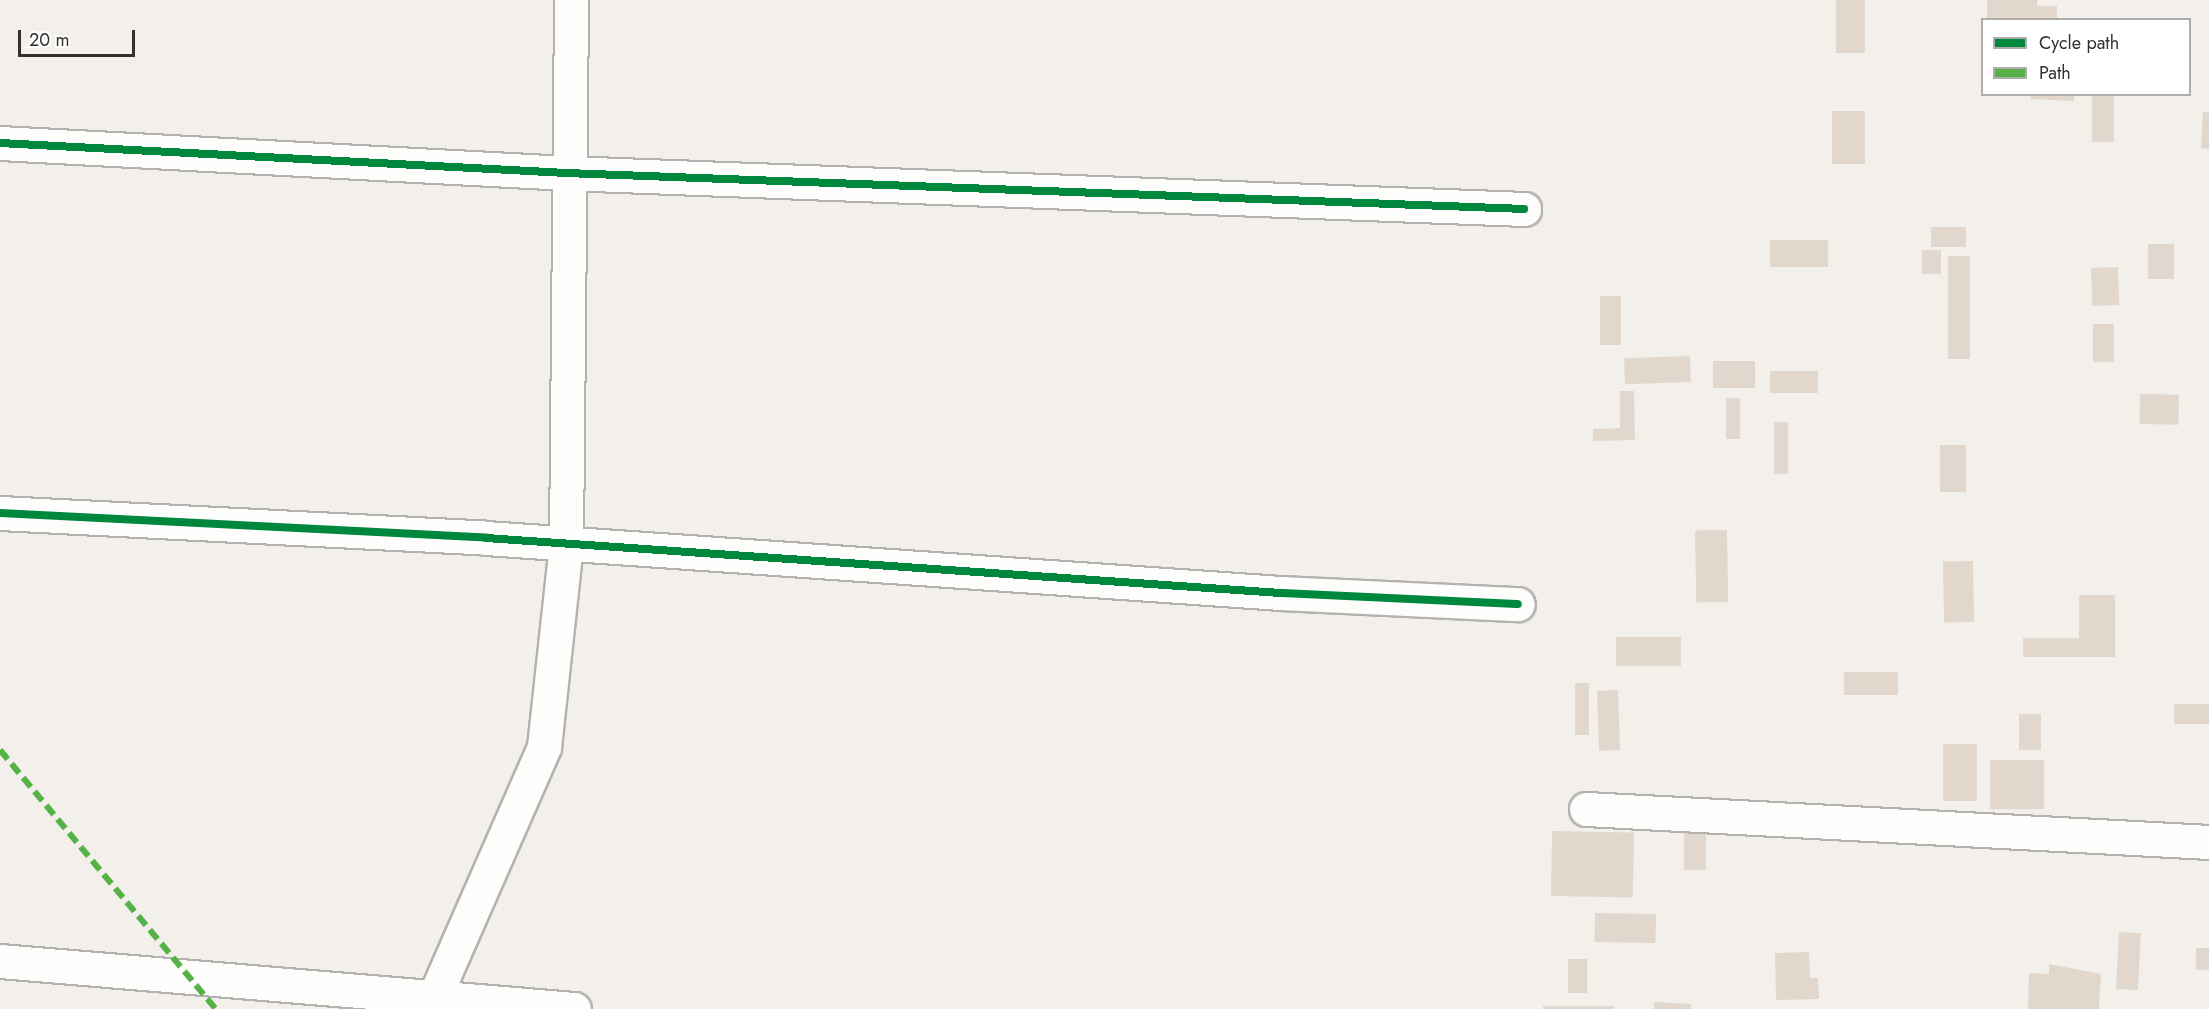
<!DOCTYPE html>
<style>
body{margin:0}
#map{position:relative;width:2209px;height:1009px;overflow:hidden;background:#f3f0ec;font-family:Jost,sans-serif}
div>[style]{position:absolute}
.building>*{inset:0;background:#e2d7cc;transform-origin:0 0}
.roads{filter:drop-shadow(2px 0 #b4b2af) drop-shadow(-2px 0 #b4b2af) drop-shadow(0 2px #b4b2af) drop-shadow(0 -2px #b4b2af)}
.street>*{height:33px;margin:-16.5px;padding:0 16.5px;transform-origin:16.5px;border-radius:16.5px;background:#fdfdfc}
.quiet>*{height:6px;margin-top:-3px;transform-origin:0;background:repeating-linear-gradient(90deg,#56b246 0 12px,transparent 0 18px)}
.cycleway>*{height:8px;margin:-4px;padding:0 4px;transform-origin:4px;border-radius:4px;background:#00873e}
span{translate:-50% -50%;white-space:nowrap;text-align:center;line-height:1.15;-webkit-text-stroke:5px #fff;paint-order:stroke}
.legend{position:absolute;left:1981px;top:18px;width:210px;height:78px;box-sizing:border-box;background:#fff;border:2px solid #adadab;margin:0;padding:8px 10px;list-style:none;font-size:18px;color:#33312e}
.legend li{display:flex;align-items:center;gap:12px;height:30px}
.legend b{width:30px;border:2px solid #adadab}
.scale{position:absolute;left:18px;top:30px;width:117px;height:27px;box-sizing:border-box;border:3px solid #33312e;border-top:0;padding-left:8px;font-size:18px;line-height:21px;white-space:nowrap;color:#33312e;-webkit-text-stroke:4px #fff;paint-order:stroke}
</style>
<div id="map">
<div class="building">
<i style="left:1836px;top:0;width:29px;height:53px"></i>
<i style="clip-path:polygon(1987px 0,2037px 0,2037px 6px,2057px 6px,2057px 20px,1987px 20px)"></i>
<i style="clip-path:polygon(2031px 94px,2074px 94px,2074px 101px,2031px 99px)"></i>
<i style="left:2092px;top:94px;width:22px;height:48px"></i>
<i style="left:1865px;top:111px;width:53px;height:33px;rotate:90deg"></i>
<i style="clip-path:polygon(2203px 112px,2209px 112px,2209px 149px,2201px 148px)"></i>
<i style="left:1931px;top:227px;width:35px;height:20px"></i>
<i style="left:1770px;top:240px;width:58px;height:27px"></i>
<i style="left:2148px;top:244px;width:26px;height:35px"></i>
<i style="left:1922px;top:250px;width:19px;height:24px"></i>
<i style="left:1948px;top:256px;width:22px;height:103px"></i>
<i style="left:2118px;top:267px;width:38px;height:27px;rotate:88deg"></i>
<i style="left:1600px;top:296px;width:21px;height:49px"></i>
<i style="left:2093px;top:324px;width:21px;height:38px"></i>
<i style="left:1690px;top:356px;width:26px;height:66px;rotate:88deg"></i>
<i style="left:1713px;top:361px;width:42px;height:27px"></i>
<i style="left:1770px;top:371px;width:48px;height:22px"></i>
<i style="clip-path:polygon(1620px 391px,1634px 391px,1635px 440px,1593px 441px,1593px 429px,1620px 428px)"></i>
<i style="left:2140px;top:394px;width:39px;height:30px;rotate:1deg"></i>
<i style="left:1726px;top:398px;width:14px;height:41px"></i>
<i style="left:1774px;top:422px;width:14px;height:52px"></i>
<i style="left:1940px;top:445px;width:26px;height:47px"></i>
<i style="left:1727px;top:530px;width:72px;height:32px;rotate:89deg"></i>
<i style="left:1973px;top:561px;width:61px;height:30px;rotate:89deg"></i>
<i style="clip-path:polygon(2079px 595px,2115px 595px,2115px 657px,2023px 657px,2023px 638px,2079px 638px)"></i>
<i style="left:1681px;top:637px;width:29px;height:65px;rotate:90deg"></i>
<i style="left:1898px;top:672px;width:23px;height:54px;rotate:90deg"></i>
<i style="left:1575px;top:683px;width:14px;height:52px"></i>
<i style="left:1618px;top:690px;width:60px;height:21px;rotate:88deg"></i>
<i style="left:2174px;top:704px;width:35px;height:20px"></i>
<i style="left:2019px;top:714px;width:22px;height:36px"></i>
<i style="left:1943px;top:744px;width:34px;height:57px"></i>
<i style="left:1990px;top:760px;width:54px;height:49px"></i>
<i style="left:1684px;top:827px;width:22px;height:43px"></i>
<i style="left:1552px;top:831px;width:82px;height:65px;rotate:1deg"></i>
<i style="left:1595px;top:913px;width:61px;height:29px;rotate:1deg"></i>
<i style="left:2119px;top:932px;width:22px;height:57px;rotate:3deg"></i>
<i style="left:2196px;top:948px;width:13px;height:22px"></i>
<i style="clip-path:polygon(1809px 952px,1810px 978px,1818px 978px,1819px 999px,1776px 1000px,1775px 953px)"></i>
<i style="left:1568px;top:959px;width:19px;height:34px"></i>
<i style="clip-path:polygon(2049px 964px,2101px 974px,2099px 1009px,2028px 1009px,2029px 973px,2049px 974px)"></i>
<i style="clip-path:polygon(1654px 1002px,1691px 1004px,1691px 1009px,1654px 1009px)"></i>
<i style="left:1543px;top:1006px;width:71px;height:3px"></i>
</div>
<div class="roads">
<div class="street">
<i style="left:0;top:143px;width:567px;rotate:3.03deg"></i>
<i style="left:566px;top:173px;width:959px;rotate:2.15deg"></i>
<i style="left:0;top:513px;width:487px;rotate:2.9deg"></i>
<i style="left:486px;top:538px;width:797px;rotate:3.96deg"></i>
<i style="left:1281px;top:593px;width:237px;rotate:2.7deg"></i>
<i style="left:1586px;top:809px;width:624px;rotate:3.03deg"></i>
<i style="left:0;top:961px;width:576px;rotate:4.78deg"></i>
<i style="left:429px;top:1009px;width:286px;rotate:-66.3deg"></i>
<i style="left:544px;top:747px;width:204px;rotate:-83.8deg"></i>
<i style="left:566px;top:544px;width:544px;rotate:-89.47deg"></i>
</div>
</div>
<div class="quiet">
<i style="left:0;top:750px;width:337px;rotate:50.2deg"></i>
</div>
<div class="cycleway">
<i style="left:0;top:143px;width:567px;rotate:3.03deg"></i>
<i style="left:566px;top:173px;width:959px;rotate:2.15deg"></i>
<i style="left:0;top:513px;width:487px;rotate:2.9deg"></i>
<i style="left:486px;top:538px;width:797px;rotate:3.96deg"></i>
<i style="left:1281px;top:593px;width:237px;rotate:2.7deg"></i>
</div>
<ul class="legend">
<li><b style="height:8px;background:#00873e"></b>Cycle path</li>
<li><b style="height:8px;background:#56b246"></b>Path</li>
</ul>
<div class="scale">20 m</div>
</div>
